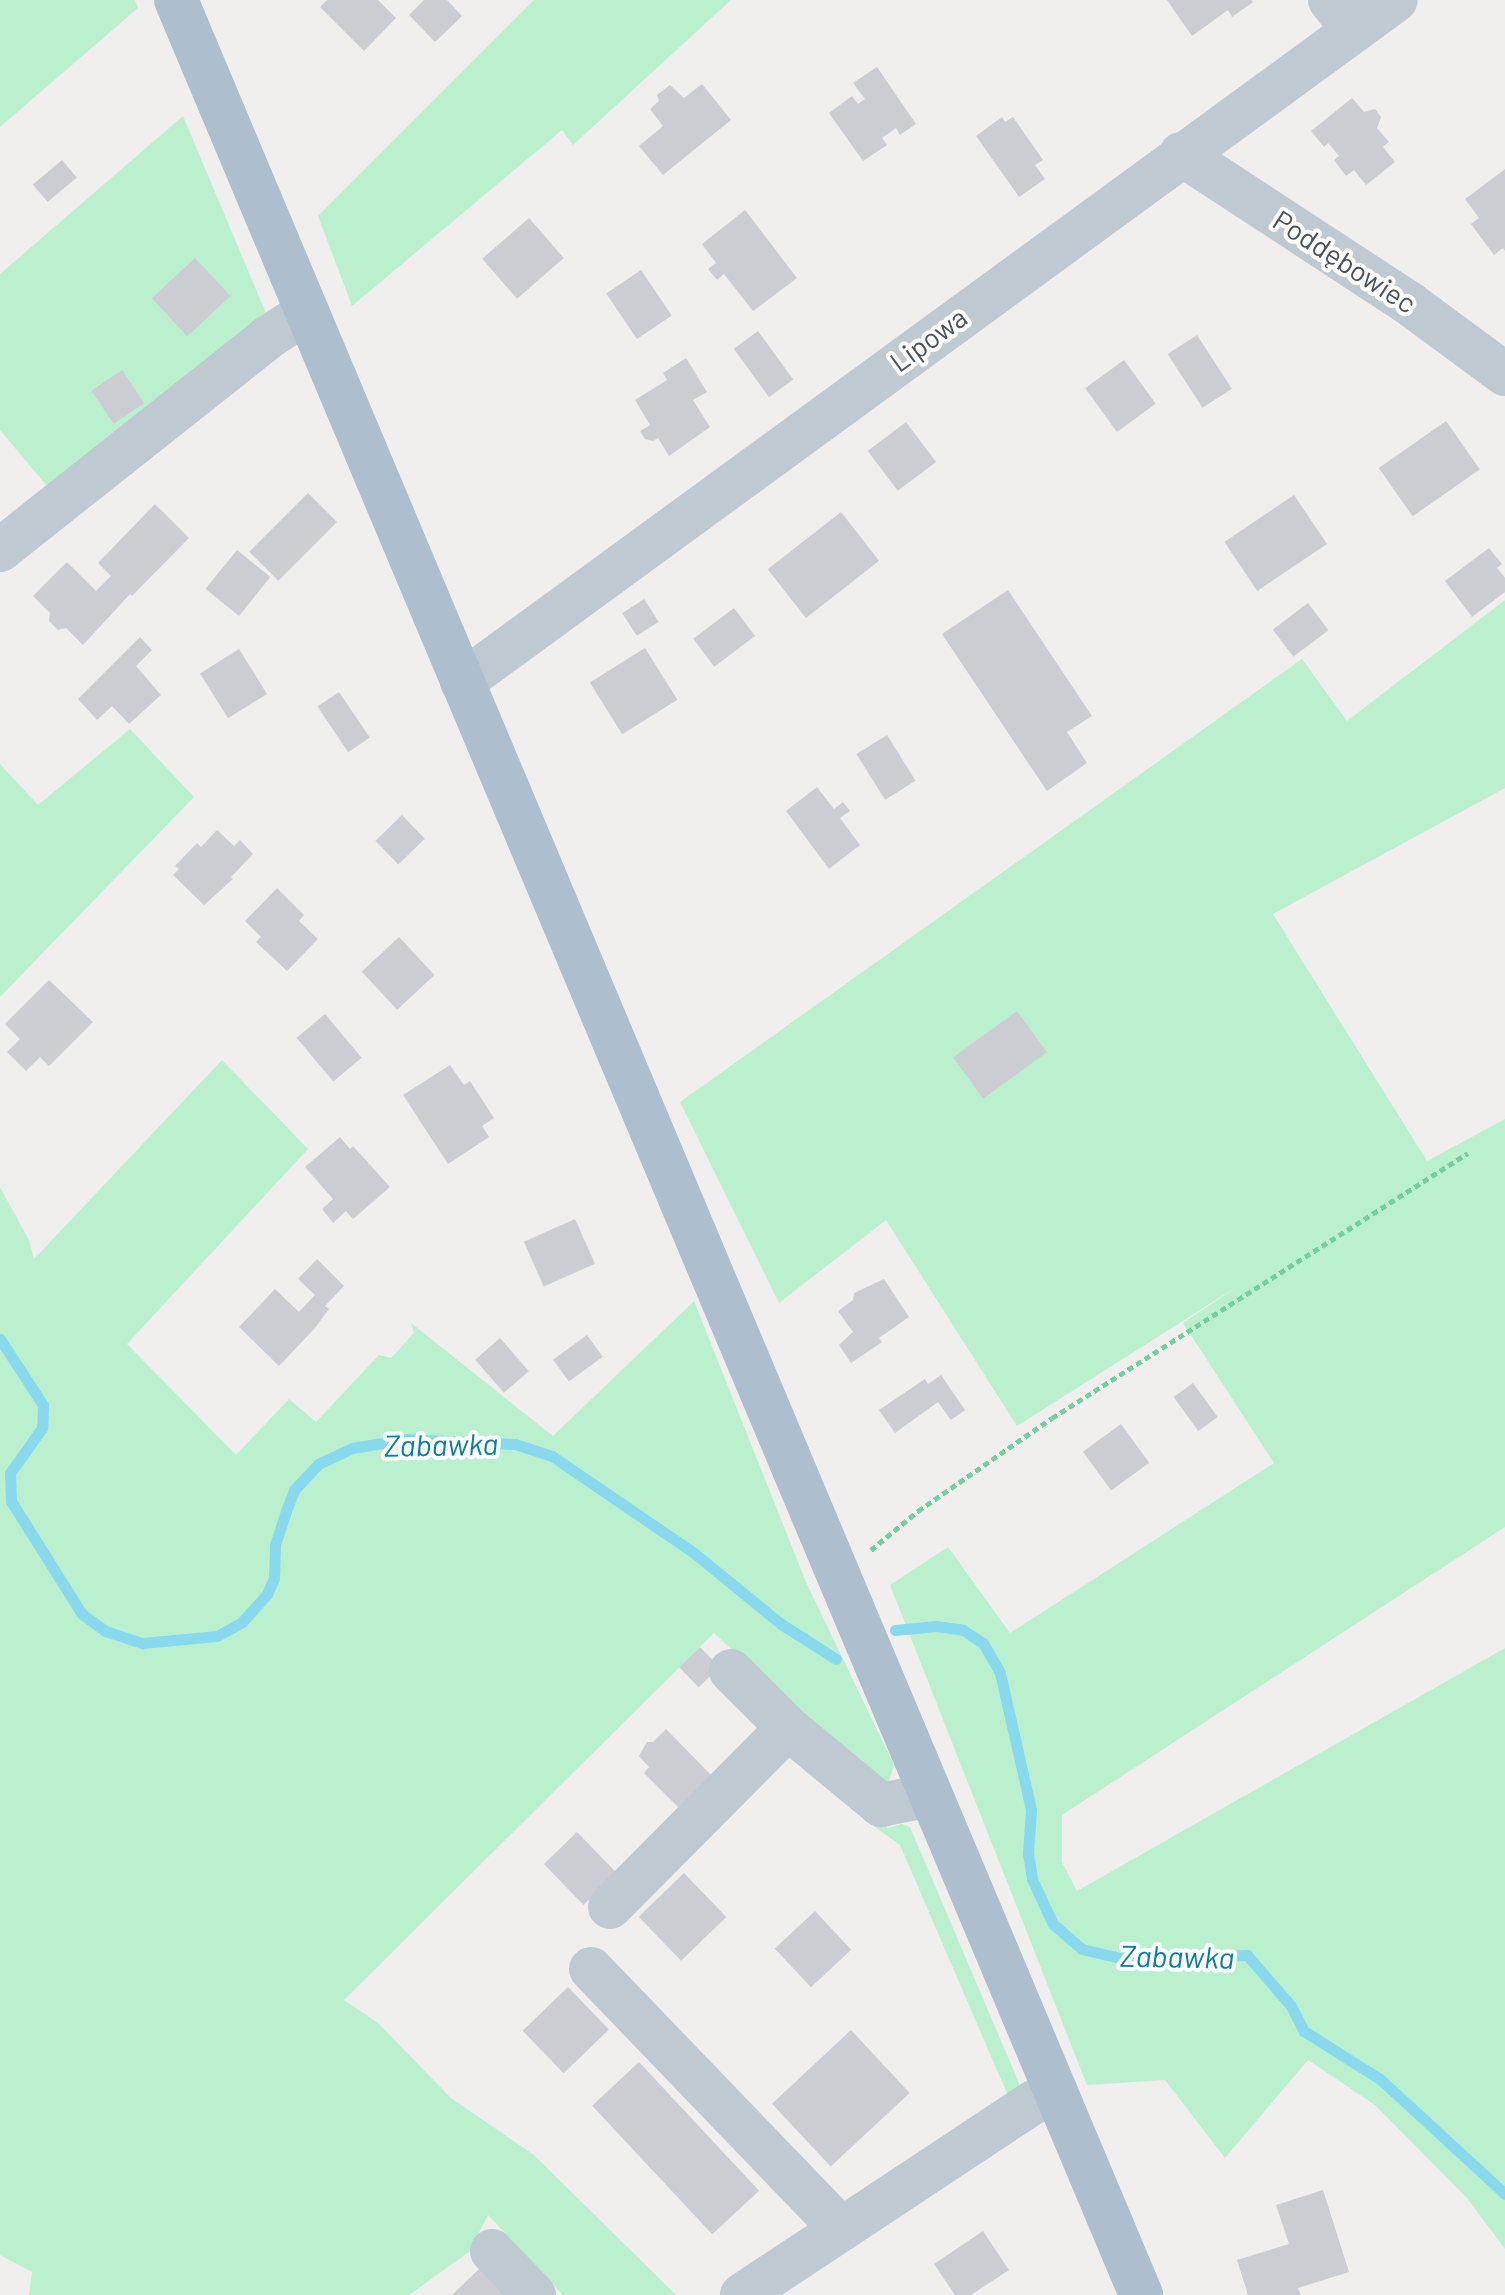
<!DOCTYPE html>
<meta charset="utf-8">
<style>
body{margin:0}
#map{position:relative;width:1505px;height:2295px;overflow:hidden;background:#f1eeee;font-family:Barlow,sans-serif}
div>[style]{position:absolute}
.green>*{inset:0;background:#bbf0cf}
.stream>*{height:11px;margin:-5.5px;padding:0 5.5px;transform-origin:5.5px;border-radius:5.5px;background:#88d9ed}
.building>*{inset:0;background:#cbcdd3;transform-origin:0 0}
.path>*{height:5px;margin-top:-2.5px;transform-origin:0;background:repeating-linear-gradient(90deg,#73cea0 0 6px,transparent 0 10px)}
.minor>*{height:44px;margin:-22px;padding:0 22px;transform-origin:22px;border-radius:22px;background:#bec9d1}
.major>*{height:44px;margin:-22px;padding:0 22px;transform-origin:22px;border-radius:22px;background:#adbece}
span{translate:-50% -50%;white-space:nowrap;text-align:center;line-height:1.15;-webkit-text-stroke:8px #fff;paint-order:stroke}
.street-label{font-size:28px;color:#46525c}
.water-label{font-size:30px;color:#0a7f9c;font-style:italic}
</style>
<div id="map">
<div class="green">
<i style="clip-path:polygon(0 0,135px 0,138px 8px,0 127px)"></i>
<i style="clip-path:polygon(534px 0,731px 0,573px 145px,562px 130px,352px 306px,318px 216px)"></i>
<i style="clip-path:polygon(183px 116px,268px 318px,52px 492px,0 430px,0 274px)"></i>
<i style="clip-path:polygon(1505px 600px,1505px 788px,1273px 914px,1427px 1161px,1505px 1119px,1505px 1527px,1062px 1815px,1062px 1862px,1077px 1891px,1505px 1648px,1505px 2249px,1467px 2198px,1375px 2105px,1308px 2060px,1225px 2158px,1165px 2080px,1087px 2085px,890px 1585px,948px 1547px,1010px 1633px,1274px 1463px,1183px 1323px,1238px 1286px,1017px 1426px,886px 1220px,779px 1303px,680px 1102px,1302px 659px,1347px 721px)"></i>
<i style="clip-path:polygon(130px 729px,194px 797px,0 997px,0 764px,38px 805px)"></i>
<i style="clip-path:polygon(222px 1060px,308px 1149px,127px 1344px,236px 1455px,289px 1399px,316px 1422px,379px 1355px,391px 1358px,414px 1333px,411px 1323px,553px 1436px,694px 1301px,806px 1582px,894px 1765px,888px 1784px,873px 1782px,714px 1633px,344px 2000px,378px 2023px,451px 2098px,534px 2155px,676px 2295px,563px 2295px,488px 2215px,469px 2252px,409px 2295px,29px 2295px,32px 2272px,0 2255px,0 1187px,29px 1240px,34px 1259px)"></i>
<i style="clip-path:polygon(869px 1816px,888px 1828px,902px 1824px,910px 1827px,1019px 2083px,1019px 2088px,1009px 2098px,900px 1845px,865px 1820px)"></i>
</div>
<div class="stream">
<i style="left:0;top:1339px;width:79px;rotate:56.9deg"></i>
<i style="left:43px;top:1405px;width:23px;rotate:92deg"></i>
<i style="left:42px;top:1428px;width:55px;rotate:125.4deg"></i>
<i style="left:10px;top:1473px;width:28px;rotate:88deg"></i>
<i style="left:11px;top:1501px;width:133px;rotate:57.9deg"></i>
<i style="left:82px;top:1614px;width:29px;rotate:36deg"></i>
<i style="left:105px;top:1631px;width:40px;rotate:18deg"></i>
<i style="left:143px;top:1643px;width:74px;rotate:-5.4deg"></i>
<i style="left:217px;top:1636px;width:29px;rotate:-29deg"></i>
<i style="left:242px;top:1622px;width:38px;rotate:-48deg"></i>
<i style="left:267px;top:1594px;width:17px;rotate:-66deg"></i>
<i style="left:274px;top:1578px;width:33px;rotate:-88deg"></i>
<i style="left:275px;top:1545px;width:36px;rotate:-72deg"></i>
<i style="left:286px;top:1511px;width:22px;rotate:-69deg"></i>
<i style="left:294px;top:1490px;width:35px;rotate:-47deg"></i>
<i style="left:318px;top:1464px;width:38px;rotate:-25deg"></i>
<i style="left:352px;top:1448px;width:56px;rotate:-9.3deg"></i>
<i style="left:407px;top:1439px;width:108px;rotate:2.7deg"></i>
<i style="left:515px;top:1444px;width:39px;rotate:18deg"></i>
<i style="left:552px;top:1456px;width:172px;rotate:34.3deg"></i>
<i style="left:694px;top:1553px;width:112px;rotate:39.2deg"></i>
<i style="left:781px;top:1624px;width:65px;rotate:32.5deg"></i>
<i style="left:895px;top:1630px;width:41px;rotate:-5.6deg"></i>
<i style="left:936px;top:1626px;width:27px;rotate:8deg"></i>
<i style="left:963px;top:1630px;width:24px;rotate:33deg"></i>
<i style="left:983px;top:1643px;width:34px;rotate:60deg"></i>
<i style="left:1000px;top:1673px;width:140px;rotate:77.2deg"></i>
<i style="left:1031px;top:1810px;width:43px;rotate:94deg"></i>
<i style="left:1028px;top:1853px;width:26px;rotate:81deg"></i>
<i style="left:1032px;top:1879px;width:50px;rotate:65deg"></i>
<i style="left:1053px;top:1924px;width:38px;rotate:41deg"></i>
<i style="left:1082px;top:1949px;width:43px;rotate:13.4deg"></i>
<i style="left:1124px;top:1959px;width:123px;rotate:-1.9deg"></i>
<i style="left:1247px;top:1955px;width:67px;rotate:49.2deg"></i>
<i style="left:1291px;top:2006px;width:28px;rotate:63deg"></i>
<i style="left:1304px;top:2031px;width:90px;rotate:32.3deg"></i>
<i style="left:1380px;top:2079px;width:170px;rotate:42.6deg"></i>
</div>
<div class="building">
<i style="clip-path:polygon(327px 0,378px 0,396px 18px,364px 51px,320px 7px)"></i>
<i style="clip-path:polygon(424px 0,447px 0,462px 16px,435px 42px,409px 15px)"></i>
<i style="clip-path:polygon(1167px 0,1251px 0,1253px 2px,1232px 17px,1228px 10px,1192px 36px)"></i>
<i style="clip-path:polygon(877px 67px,916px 124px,900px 135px,896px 128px,882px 138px,887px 145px,863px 161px,829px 113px,852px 96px,858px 104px,865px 99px,853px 83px)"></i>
<i style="clip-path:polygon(702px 84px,731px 120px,663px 175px,639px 146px,663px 126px,650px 109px,659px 101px,657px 95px,670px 85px,684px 98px)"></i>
<i style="clip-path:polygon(1352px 98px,1364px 112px,1375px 109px,1381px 117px,1377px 128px,1389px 142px,1383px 147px,1395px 162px,1366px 185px,1354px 170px,1346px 176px,1334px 160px,1339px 156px,1328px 143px,1324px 147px,1311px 131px)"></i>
<i style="clip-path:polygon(1002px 117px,1005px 122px,1013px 117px,1043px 160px,1035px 165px,1045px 179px,1019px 197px,976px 136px)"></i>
<i style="left:62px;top:160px;width:23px;height:38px;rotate:50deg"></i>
<i style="clip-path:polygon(1505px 169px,1505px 251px,1503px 248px,1494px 255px,1471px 224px,1479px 218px,1465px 199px)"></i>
<i style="clip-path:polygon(745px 210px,797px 278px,753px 311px,724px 274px,717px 280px,708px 269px,716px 263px,702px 244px)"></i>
<i style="left:529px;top:218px;width:53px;height:62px;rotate:49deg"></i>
<i style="left:195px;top:258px;width:52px;height:59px;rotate:47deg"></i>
<i style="left:641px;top:270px;width:55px;height:42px;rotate:56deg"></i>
<i style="left:758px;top:331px;width:60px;height:30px;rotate:54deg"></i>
<i style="left:1197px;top:335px;width:64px;height:35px;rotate:57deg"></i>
<i style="clip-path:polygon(686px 358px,707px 392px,693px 400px,710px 427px,669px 456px,658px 438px,653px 441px,645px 439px,640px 431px,650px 425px,635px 400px,667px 380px,663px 373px)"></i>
<i style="left:1124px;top:360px;width:54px;height:48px;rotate:54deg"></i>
<i style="left:122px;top:370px;width:40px;height:37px;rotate:56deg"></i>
<i style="left:1446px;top:421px;width:59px;height:82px;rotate:55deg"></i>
<i style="left:906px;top:422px;width:50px;height:48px;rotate:53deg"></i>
<i style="left:308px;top:493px;width:41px;height:83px;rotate:45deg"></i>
<i style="left:1294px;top:495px;width:59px;height:84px;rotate:56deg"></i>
<i style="clip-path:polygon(155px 504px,189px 538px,132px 596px,130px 594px,83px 645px,66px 628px,58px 630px,49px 621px,50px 613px,33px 596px,67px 562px,96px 591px,111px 576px,98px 563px)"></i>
<i style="left:841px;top:512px;width:62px;height:93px;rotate:52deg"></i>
<i style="clip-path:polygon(1489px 548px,1502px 564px,1497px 568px,1505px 578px,1505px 592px,1472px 617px,1445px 581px)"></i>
<i style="left:237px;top:550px;width:43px;height:50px;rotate:39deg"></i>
<i style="clip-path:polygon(1008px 590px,1092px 716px,1067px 732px,1087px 763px,1047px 791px,942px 634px)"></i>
<i style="left:644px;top:599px;width:27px;height:26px;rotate:57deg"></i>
<i style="left:1308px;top:603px;width:34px;height:44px;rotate:53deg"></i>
<i style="left:734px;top:608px;width:35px;height:51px;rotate:53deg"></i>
<i style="clip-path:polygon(140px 637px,152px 650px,136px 666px,161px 695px,129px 724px,112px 706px,97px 720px,78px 699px)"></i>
<i style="left:645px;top:648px;width:61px;height:65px;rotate:58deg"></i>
<i style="left:239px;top:649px;width:53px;height:46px;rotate:58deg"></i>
<i style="left:339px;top:692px;width:55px;height:26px;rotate:56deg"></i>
<i style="left:887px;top:735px;width:54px;height:36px;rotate:58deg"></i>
<i style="clip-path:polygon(817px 787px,834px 809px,843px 802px,850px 811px,840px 818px,860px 845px,829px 869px,786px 811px)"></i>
<i style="left:402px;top:815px;width:33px;height:37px;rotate:46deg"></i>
<i style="clip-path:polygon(217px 830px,234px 846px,240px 840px,253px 854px,231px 877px,233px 879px,204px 905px,173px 875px,179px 869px,175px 866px,197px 843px,201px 847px)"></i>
<i style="clip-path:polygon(277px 888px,304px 915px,299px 921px,318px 939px,287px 971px,256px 942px,261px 937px,245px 921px)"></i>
<i style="left:399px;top:937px;width:52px;height:51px;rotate:47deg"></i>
<i style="clip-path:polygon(49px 980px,93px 1022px,49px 1066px,40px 1057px,26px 1071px,7px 1052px,20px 1039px,5px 1024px)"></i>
<i style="left:1017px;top:1011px;width:51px;height:79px;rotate:54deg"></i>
<i style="left:325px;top:1014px;width:57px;height:37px;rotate:50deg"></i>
<i style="clip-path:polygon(450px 1065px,464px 1085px,470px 1081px,494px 1118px,482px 1126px,489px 1137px,448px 1164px,403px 1095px)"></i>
<i style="clip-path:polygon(340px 1137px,350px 1149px,353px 1146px,390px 1187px,353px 1219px,346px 1211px,333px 1223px,322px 1209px,333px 1199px,305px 1167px)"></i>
<i style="left:575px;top:1219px;width:49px;height:56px;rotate:66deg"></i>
<i style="clip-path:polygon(317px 1259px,344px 1286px,325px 1306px,329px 1309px,315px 1328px,279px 1366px,239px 1327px,275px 1289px,299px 1312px,315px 1295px,298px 1279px)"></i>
<i style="clip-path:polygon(884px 1279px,909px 1317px,879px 1338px,882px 1342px,851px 1363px,839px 1345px,853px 1332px,838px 1311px,853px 1300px,854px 1293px)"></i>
<i style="left:587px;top:1335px;width:27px;height:42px;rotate:54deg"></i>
<i style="left:500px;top:1338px;width:44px;height:33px;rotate:49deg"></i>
<i style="clip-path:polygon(941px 1375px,965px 1410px,951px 1420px,938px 1402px,895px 1433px,879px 1410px,925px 1379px,928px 1384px)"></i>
<i style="left:1193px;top:1383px;width:42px;height:24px;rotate:54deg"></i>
<i style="left:1121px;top:1424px;width:48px;height:47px;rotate:54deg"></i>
<i style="left:700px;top:1647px;width:28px;height:29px;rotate:46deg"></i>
<i style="clip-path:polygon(666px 1729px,712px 1776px,679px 1808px,644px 1773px,649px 1767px,639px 1756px,647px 1742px,653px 1742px)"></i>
<i style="left:577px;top:1832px;width:57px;height:46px;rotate:46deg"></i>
<i style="left:684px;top:1873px;width:61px;height:63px;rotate:46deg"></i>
<i style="left:815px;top:1911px;width:53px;height:55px;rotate:47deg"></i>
<i style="left:568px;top:1987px;width:59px;height:63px;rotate:46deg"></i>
<i style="left:851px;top:2030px;width:86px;height:108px;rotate:47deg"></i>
<i style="left:639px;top:2062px;width:176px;height:64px;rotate:47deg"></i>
<i style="clip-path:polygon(1323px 2190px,1349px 2272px,1298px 2288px,1301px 2295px,1248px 2295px,1237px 2260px,1289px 2244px,1276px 2205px)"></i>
<i style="clip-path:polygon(983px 2231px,1009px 2270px,971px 2295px,955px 2295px,934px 2264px)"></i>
<i style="clip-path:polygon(480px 2268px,505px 2295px,452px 2295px)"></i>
</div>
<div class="path">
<i style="left:871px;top:1550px;width:61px;rotate:-39.7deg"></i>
<i style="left:918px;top:1511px;width:163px;rotate:-34.8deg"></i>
<i style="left:1052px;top:1418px;width:493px;rotate:-32.5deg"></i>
</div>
<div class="minor">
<i style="left:1330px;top:0;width:39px;rotate:52deg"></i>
<i style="left:1181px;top:154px;width:274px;rotate:33.2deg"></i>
<i style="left:1410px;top:304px;width:118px;rotate:36.4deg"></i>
<i style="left:0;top:550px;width:341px;rotate:-38.4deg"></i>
<i style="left:267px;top:338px;width:48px;rotate:-33deg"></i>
<i style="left:462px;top:682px;width:1156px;rotate:-36.14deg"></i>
<i style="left:731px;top:1671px;width:81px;rotate:45deg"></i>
<i style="left:610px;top:1907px;width:252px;rotate:-45.2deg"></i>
<i style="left:788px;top:1728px;width:121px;rotate:39.6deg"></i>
<i style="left:881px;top:1805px;width:50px;rotate:-11.5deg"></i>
<i style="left:591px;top:1969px;width:361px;rotate:46.1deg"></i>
<i style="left:492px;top:2251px;width:61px;rotate:46.3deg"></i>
<i style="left:742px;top:2295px;width:350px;rotate:-33.5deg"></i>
<i style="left:1034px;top:2102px;width:24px;rotate:-24deg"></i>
</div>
<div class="major">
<i style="left:176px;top:0;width:2490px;rotate:67.19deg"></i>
</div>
<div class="street-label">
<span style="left:1345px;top:261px;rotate:33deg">Poddębowiec</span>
<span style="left:928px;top:339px;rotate:-36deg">Lipowa</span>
</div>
<div class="water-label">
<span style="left:441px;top:1444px;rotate:-1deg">Zabawka</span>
<span style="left:1177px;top:1956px;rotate:1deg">Zabawka</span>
</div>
</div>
